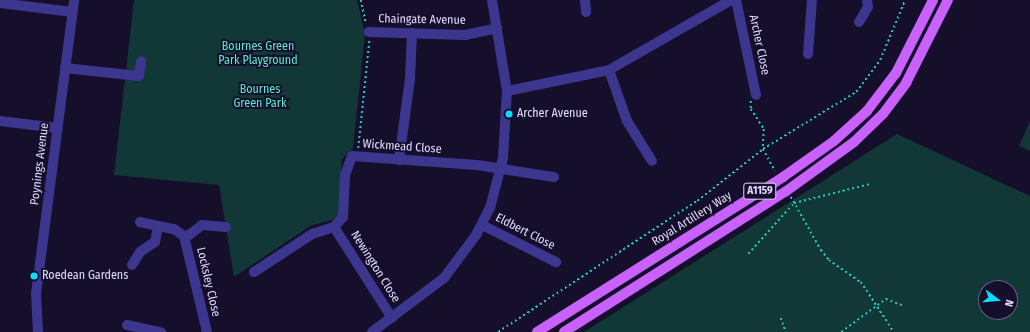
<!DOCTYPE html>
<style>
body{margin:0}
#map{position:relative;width:1030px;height:332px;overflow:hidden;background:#150f2c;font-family:"Fira Sans Condensed",sans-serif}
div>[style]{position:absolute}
.green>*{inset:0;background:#113737}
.path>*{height:1.5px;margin-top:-0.75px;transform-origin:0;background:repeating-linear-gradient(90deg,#25c8c4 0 2px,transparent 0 5px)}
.minor>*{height:10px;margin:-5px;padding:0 5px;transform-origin:5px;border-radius:5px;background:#3c368f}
.major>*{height:10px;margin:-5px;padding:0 5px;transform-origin:5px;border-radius:5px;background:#c961ff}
.dots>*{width:11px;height:11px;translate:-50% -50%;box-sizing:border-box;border:2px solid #150f2c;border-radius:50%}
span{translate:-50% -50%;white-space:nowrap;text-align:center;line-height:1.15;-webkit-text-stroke:4px #150f2c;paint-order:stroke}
.shield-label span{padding:1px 3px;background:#150f2c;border:1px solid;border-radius:3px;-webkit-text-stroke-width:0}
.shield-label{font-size:11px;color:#e0daff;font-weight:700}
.street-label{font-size:12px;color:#e0daff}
.park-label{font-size:12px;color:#5aebcc}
.poi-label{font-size:12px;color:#e0daff}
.left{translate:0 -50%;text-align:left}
.north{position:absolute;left:978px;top:280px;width:40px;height:40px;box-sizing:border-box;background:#150f2c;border:1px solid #666080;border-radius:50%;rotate:106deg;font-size:11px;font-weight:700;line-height:16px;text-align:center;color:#e0daff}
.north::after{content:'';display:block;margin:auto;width:14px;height:18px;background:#06ddff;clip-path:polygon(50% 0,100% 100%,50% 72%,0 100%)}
</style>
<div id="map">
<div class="green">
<i style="clip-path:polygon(134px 0,357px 0,365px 34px,353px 148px,342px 159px,338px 219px,312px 225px,234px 277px,219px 185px,114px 175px)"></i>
<i style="clip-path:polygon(1030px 121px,1030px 151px,1019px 146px)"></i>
<i style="clip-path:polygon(evenodd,897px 134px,1030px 196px,1030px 332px,584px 332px,897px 134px,986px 288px,1010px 288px,1010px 312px,986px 312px,986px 288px)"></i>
</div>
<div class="path">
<i style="left:361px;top:0;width:24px;rotate:78deg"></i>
<i style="left:751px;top:101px;width:8px;rotate:90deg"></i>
<i style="left:751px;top:109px;width:24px;rotate:57deg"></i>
<i style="left:764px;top:129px;width:20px;rotate:93deg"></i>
<i style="left:763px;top:149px;width:25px;rotate:61deg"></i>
<i style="left:358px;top:148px;width:108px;rotate:-84.1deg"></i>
<i style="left:791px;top:197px;width:61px;rotate:60.5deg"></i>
<i style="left:821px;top:250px;width:13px;rotate:51deg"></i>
<i style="left:829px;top:260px;width:39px;rotate:35deg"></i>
<i style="left:861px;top:282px;width:60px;rotate:56.6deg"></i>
<i style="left:748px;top:254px;width:69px;rotate:-48deg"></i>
<i style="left:794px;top:203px;width:78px;rotate:-14deg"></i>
<i style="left:781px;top:318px;width:15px;rotate:70deg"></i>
<i style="left:498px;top:332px;width:238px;rotate:-33.4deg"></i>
<i style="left:697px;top:201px;width:84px;rotate:-38.2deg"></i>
<i style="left:763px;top:149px;width:109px;rotate:-31.5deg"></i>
<i style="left:856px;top:92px;width:40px;rotate:-53deg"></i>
<i style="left:880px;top:60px;width:65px;rotate:-67.4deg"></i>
<i style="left:841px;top:332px;width:56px;rotate:-36.3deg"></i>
<i style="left:886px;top:299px;width:17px;rotate:21deg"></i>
</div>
<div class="minor">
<i style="left:585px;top:0;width:12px;rotate:85deg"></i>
<i style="left:736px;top:0;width:97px;rotate:78.1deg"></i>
<i style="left:0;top:3px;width:73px;rotate:7.1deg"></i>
<i style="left:859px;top:22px;width:17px;rotate:-59deg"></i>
<i style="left:868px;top:7px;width:7px;rotate:-98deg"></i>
<i style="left:369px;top:32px;width:96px;rotate:1.8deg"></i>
<i style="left:465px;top:35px;width:33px;rotate:-12deg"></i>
<i style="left:808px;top:54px;width:54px;rotate:-85.8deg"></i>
<i style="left:65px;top:68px;width:74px;rotate:6.2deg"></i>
<i style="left:139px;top:76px;width:15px;rotate:-82deg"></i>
<i style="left:609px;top:70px;width:54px;rotate:70.6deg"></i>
<i style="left:627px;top:121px;width:47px;rotate:58deg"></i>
<i style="left:507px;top:91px;width:104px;rotate:-11.6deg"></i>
<i style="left:609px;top:70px;width:141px;rotate:-29.8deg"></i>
<i style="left:0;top:121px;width:58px;rotate:6.9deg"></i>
<i style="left:399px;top:160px;width:82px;rotate:-82.3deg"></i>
<i style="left:410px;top:79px;width:46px;rotate:-87.5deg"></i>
<i style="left:140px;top:222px;width:35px;rotate:12deg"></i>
<i style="left:174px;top:229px;width:12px;rotate:35deg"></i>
<i style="left:184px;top:236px;width:99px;rotate:76.5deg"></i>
<i style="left:482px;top:225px;width:83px;rotate:26.6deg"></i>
<i style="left:334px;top:227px;width:13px;rotate:-48deg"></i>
<i style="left:343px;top:217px;width:42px;rotate:-87.3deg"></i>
<i style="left:345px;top:175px;width:20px;rotate:-70deg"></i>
<i style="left:352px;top:156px;width:125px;rotate:4.1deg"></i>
<i style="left:477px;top:165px;width:78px;rotate:8.9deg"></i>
<i style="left:185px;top:238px;width:21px;rotate:-37deg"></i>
<i style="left:202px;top:225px;width:24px;rotate:5deg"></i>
<i style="left:132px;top:265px;width:15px;rotate:-58deg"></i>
<i style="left:140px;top:252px;width:18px;rotate:-34deg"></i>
<i style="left:155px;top:242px;width:16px;rotate:-79deg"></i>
<i style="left:254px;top:272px;width:69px;rotate:-33.2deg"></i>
<i style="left:312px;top:234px;width:23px;rotate:-18deg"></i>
<i style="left:334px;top:227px;width:108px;rotate:57.5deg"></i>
<i style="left:127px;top:325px;width:35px;rotate:12deg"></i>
<i style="left:38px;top:332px;width:38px;rotate:-93deg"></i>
<i style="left:36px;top:294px;width:296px;rotate:-82.6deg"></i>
<i style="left:372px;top:332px;width:90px;rotate:-36.9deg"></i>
<i style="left:444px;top:278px;width:54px;rotate:-53.3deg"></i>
<i style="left:476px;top:235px;width:30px;rotate:-63deg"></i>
<i style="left:490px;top:208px;width:52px;rotate:-75.4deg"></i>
<i style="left:503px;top:158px;width:67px;rotate:-86.6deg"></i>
<i style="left:507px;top:91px;width:92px;rotate:-99.4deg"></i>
</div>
<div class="major">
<i style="left:537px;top:332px;width:291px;rotate:-32.2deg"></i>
<i style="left:783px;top:177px;width:62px;rotate:-35.2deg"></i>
<i style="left:834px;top:141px;width:45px;rotate:-42.3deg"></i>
<i style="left:867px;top:111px;width:48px;rotate:-52.7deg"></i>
<i style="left:896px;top:73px;width:82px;rotate:-63.1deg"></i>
<i style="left:564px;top:332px;width:262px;rotate:-32.4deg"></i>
<i style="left:785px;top:192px;width:85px;rotate:-35.9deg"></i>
<i style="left:854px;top:142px;width:40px;rotate:-44deg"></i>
<i style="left:883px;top:114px;width:39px;rotate:-53deg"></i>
<i style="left:906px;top:83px;width:93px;rotate:-63.2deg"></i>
</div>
<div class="dots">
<i style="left:509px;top:114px;background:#06ddff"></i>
<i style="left:34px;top:276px;background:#06ddff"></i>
</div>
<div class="shield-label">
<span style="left:760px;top:191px">A1159</span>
</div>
<div class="street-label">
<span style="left:422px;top:20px;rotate:1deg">Chaingate Avenue</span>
<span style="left:759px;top:45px;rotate:78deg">Archer Close</span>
<span style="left:402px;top:147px;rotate:4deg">Wickmead Close</span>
<span style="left:40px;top:164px;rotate:-83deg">Poynings Avenue</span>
<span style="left:692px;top:219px;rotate:-32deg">Royal Artillery Way</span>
<span style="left:525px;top:232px;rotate:27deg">Eldbert Close</span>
<span style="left:375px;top:267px;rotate:58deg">Newington Close</span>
<span style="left:208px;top:282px;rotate:77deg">Locksley Close</span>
</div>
<div class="park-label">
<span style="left:258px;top:54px">Bournes Green<br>Park Playground</span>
<span style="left:260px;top:97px">Bournes<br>Green Park</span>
</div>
<div class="poi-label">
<span class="left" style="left:517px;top:114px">Archer Avenue</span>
<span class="left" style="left:42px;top:276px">Roedean Gardens</span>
</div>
<div class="north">N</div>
</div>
